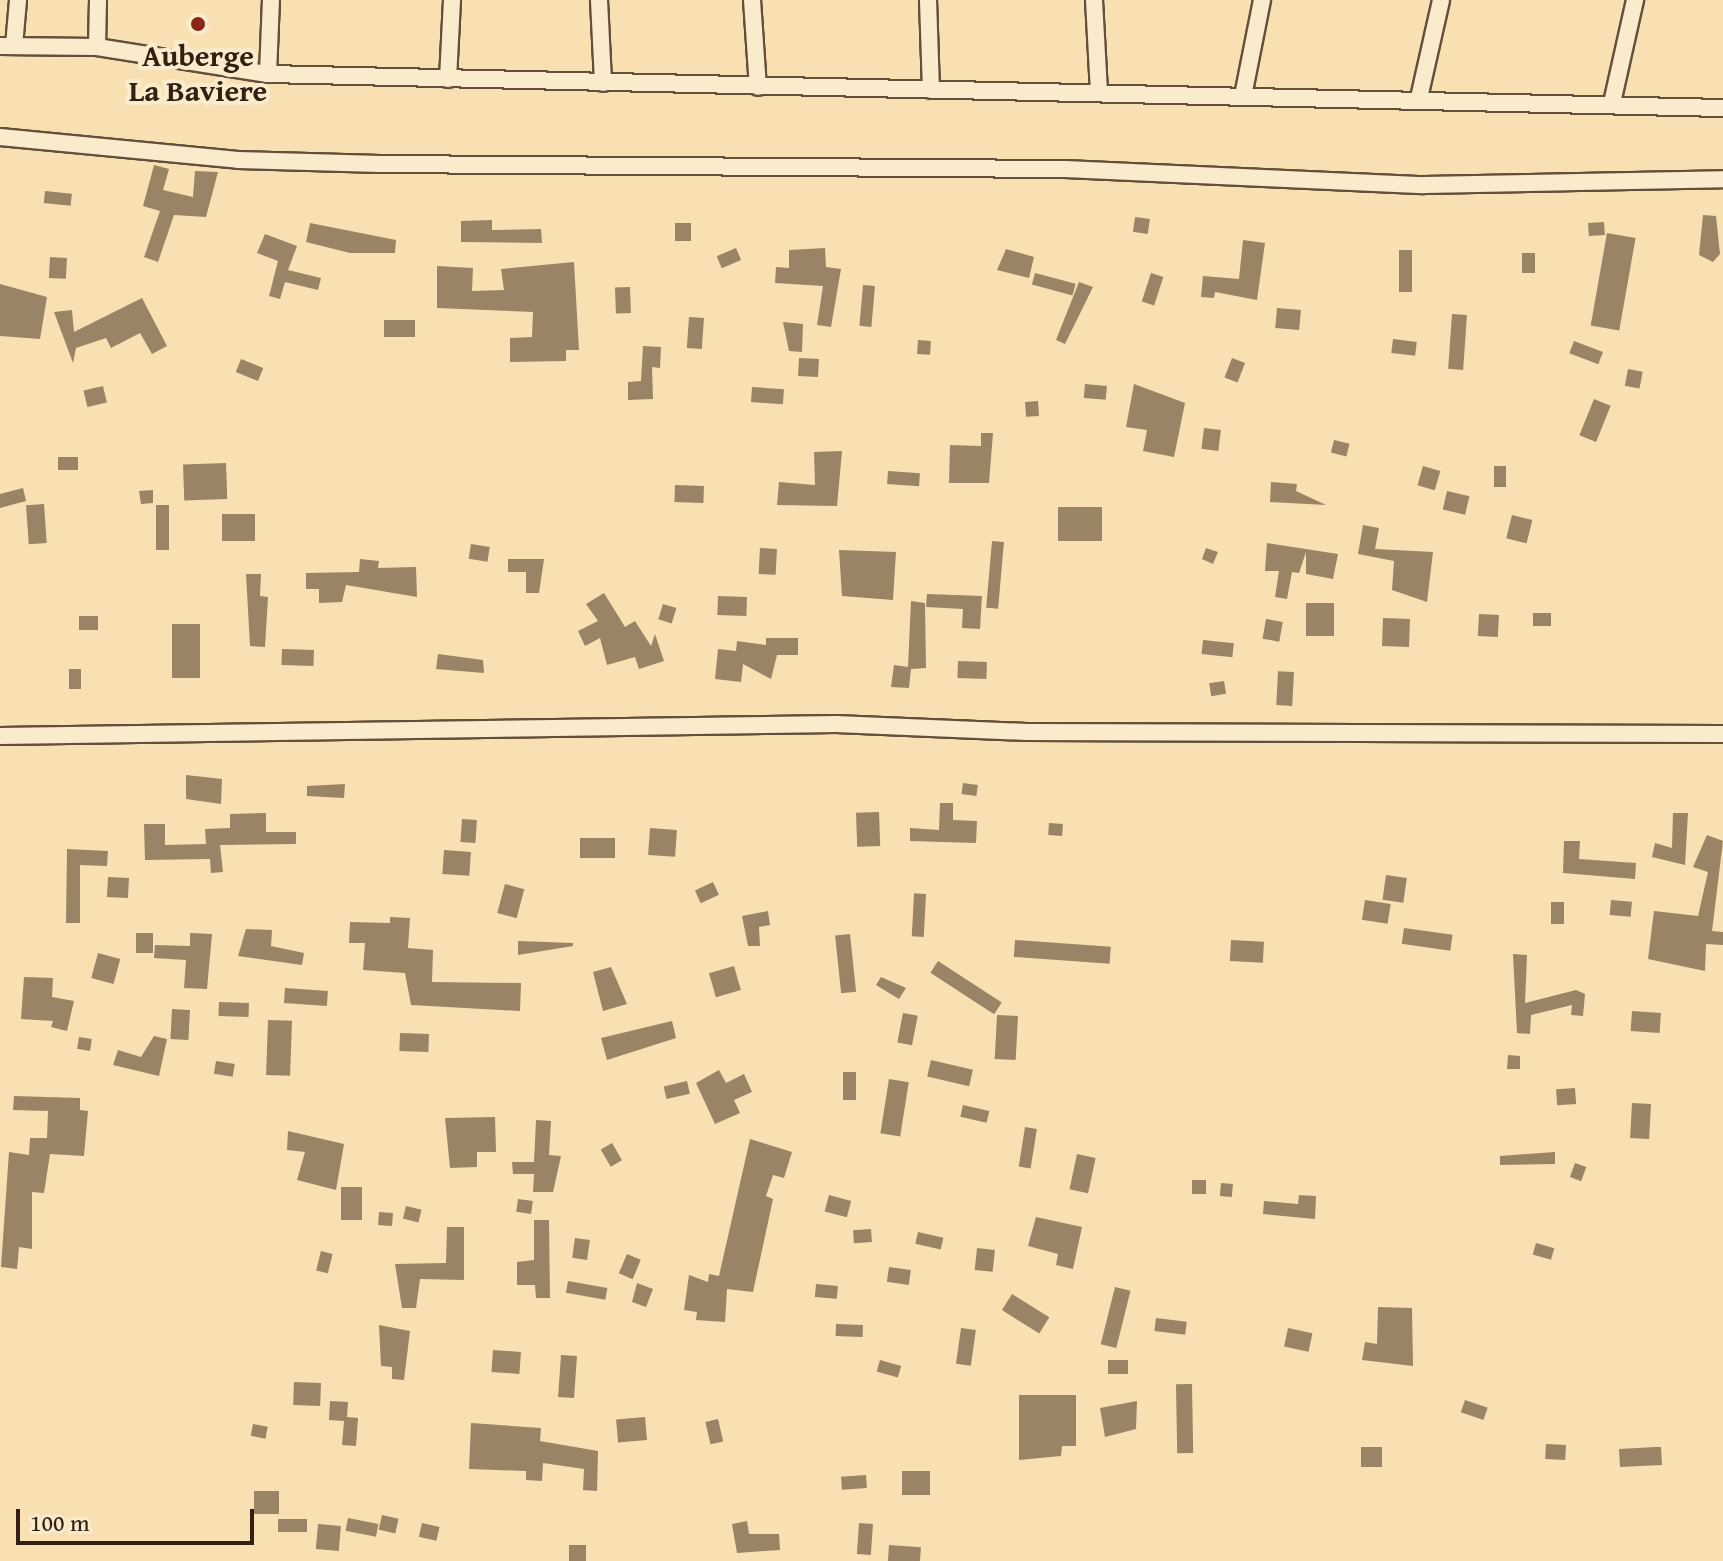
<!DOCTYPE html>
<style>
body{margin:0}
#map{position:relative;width:1723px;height:1561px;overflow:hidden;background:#f8e0b2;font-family:"Gentium Book Plus",serif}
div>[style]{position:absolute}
.building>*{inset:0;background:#998465;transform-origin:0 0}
.roads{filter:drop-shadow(2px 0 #64503a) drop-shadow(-2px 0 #64503a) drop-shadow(0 2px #64503a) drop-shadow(0 -2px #64503a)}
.minor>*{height:16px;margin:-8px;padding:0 8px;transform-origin:8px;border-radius:8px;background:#faebcd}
.dots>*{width:22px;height:22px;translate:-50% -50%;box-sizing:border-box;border:4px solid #faebcd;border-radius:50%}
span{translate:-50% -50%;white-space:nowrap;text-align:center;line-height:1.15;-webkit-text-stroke:8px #faebcd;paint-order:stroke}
.poi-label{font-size:30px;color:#322012;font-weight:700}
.scale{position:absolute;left:16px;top:1509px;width:238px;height:36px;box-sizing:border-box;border:4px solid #322012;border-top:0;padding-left:10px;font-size:24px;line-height:28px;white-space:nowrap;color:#322012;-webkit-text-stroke:6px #faebcd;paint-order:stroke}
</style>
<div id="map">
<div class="building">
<i style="clip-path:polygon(154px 165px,169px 169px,163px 190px,193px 197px,195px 171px,218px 172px,206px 217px,174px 215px,158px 262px,144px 257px,160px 211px,143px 206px)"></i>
<i style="left:45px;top:191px;width:27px;height:12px;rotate:6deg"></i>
<i style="clip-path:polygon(1703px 215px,1716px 216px,1720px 254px,1713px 262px,1699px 255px)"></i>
<i style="left:1135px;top:217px;width:15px;height:15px;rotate:8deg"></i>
<i style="clip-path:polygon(492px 220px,492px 230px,541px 229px,542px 243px,461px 242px,461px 221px)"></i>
<i style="left:1604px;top:222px;width:13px;height:16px;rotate:86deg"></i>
<i style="clip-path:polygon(310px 223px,396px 240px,395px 253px,350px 253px,306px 242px)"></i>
<i style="left:675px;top:223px;width:16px;height:18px"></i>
<i style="left:1607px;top:233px;width:29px;height:94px;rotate:10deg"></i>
<i style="clip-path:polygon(265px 234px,297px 246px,288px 270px,321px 278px,318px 290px,285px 282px,280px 299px,269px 296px,278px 261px,257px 253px)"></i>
<i style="clip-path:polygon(1243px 240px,1265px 243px,1257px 300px,1215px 292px,1214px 298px,1201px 297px,1203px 276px,1239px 279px)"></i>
<i style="left:736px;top:248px;width:13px;height:21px;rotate:67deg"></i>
<i style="clip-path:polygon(825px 248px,826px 267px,841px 269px,831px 327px,817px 325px,823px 286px,775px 283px,776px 267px,789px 268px,789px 250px)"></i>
<i style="clip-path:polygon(1006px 249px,1034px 257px,1029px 278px,997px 270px)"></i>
<i style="left:1399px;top:250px;width:13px;height:42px"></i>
<i style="left:1522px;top:253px;width:13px;height:20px"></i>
<i style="left:50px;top:257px;width:17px;height:21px;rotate:3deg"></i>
<i style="clip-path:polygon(574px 262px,579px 350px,566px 350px,566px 361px,510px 362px,510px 338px,532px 337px,533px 312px,437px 308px,437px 266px,473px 268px,472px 291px,504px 290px,501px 269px)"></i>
<i style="left:1035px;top:273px;width:42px;height:12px;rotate:15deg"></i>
<i style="left:1151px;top:273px;width:13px;height:30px;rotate:18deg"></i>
<i style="clip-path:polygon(1079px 282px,1093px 287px,1065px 344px,1056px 340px)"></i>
<i style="clip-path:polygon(0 284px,47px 297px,40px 339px,0 336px)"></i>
<i style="left:863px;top:285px;width:12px;height:41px;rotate:5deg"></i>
<i style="left:630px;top:287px;width:26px;height:15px;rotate:88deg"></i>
<i style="clip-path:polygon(142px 298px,167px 346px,152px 354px,140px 333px,111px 348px,106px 338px,76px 348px,73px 363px,54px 312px,72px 310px,74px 332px)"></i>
<i style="left:1277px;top:308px;width:24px;height:20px;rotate:5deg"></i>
<i style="left:1452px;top:314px;width:15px;height:55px;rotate:4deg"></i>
<i style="left:689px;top:317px;width:15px;height:31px;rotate:4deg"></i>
<i style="left:384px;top:320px;width:31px;height:17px"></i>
<i style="clip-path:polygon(783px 322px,803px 324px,802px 352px,789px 351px)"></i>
<i style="left:1393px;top:339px;width:24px;height:14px;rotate:7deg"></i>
<i style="left:918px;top:340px;width:13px;height:14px;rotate:4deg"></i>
<i style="left:1574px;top:341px;width:31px;height:13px;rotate:21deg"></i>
<i style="clip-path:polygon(643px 346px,661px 347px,660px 368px,652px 367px,653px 399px,628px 400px,628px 382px,641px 381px)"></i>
<i style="left:799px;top:358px;width:20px;height:18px;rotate:3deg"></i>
<i style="left:1232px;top:358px;width:14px;height:21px;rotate:21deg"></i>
<i style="left:241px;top:359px;width:24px;height:14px;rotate:22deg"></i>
<i style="left:1628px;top:369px;width:15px;height:17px;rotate:11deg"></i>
<i style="left:1085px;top:384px;width:22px;height:14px;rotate:5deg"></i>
<i style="clip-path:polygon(1134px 384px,1185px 403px,1174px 457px,1143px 451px,1147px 430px,1126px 427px)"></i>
<i style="left:103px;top:386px;width:17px;height:20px;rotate:77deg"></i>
<i style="left:752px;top:387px;width:32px;height:15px;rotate:4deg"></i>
<i style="left:1594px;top:399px;width:18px;height:39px;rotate:22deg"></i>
<i style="left:1038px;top:401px;width:15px;height:13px;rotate:86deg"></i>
<i style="left:1204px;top:428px;width:17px;height:21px;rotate:7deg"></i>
<i style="clip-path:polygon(981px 433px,993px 433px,989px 483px,949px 483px,950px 445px,981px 446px)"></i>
<i style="left:1334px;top:440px;width:16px;height:13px;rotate:14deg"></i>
<i style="clip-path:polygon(842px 451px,837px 506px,777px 505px,779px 482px,815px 485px,814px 452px)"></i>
<i style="left:58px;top:457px;width:20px;height:13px"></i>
<i style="left:226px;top:463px;width:36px;height:43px;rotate:88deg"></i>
<i style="left:1423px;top:466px;width:18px;height:20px;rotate:16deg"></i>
<i style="left:1494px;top:466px;width:12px;height:21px"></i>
<i style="left:888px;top:471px;width:32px;height:13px;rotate:4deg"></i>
<i style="clip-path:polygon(1271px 482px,1297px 484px,1296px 491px,1326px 505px,1270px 502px)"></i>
<i style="left:675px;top:485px;width:29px;height:17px;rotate:2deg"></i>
<i style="clip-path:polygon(23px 488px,26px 501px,0 508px,0 494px)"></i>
<i style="clip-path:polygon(153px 490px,153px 503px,141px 504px,139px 491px)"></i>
<i style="left:1447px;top:491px;width:23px;height:19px;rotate:13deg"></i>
<i style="left:44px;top:504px;width:39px;height:18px;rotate:86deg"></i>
<i style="left:156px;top:505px;width:13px;height:45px"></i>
<i style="left:1102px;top:507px;width:34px;height:44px;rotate:90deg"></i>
<i style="left:222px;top:514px;width:33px;height:27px"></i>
<i style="left:1512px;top:515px;width:21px;height:24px;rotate:14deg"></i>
<i style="clip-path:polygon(1363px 525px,1379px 528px,1375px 549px,1433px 552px,1427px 602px,1392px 590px,1394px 561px,1358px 554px)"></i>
<i style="left:992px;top:541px;width:12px;height:67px;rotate:5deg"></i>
<i style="clip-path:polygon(1267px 543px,1338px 554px,1333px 579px,1306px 574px,1306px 552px,1299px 573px,1292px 572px,1287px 599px,1275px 597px,1279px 571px,1265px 571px)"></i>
<i style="left:471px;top:544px;width:19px;height:15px;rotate:9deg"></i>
<i style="left:760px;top:548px;width:17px;height:26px;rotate:3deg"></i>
<i style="clip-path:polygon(1206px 548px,1218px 552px,1213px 564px,1202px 559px)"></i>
<i style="clip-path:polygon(839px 550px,896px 552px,893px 600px,842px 596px)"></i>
<i style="clip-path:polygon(360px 559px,379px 561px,378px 568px,416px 567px,417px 597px,346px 585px,342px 602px,319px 603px,319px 589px,306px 589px,306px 573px,359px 572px)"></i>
<i style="clip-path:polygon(508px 559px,544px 559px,539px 593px,526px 593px,526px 572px,508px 572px)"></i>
<i style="clip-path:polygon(246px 574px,261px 574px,260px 596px,268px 597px,265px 647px,250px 646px)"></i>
<i style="clip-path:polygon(604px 593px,625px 627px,635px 621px,651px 646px,655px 634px,664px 661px,639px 669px,635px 657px,607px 665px,600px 638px,585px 646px,578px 631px,598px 621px,586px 604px)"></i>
<i style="clip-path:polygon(927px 594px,982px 596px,980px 629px,962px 628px,963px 609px,926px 607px)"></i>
<i style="left:718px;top:596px;width:29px;height:19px;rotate:2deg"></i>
<i style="clip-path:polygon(911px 601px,925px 603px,926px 668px,911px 669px,909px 688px,891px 687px,894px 665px,908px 667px)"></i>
<i style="left:1306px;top:603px;width:28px;height:33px"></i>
<i style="left:663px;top:604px;width:14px;height:16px;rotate:17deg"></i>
<i style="left:1533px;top:613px;width:18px;height:13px"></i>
<i style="left:1479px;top:614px;width:20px;height:22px;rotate:3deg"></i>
<i style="left:79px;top:616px;width:19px;height:14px"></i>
<i style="left:1383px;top:618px;width:27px;height:28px;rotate:2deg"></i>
<i style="left:1266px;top:619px;width:17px;height:20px;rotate:10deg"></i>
<i style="left:172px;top:624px;width:28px;height:54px"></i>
<i style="clip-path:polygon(766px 638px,798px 638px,798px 655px,777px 655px,771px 679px,743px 664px,741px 682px,715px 679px,718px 649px,736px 651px,737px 641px,766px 645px)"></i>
<i style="left:1203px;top:640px;width:31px;height:14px;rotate:6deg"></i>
<i style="left:282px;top:649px;width:32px;height:16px;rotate:2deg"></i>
<i style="clip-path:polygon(438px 654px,483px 660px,484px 673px,436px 669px)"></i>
<i style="left:958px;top:661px;width:29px;height:17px;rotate:2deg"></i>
<i style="left:69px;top:669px;width:12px;height:20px"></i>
<i style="left:1294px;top:672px;width:34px;height:16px;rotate:93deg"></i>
<i style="left:1224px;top:681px;width:13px;height:15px;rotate:81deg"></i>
<i style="clip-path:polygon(186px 775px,222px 779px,221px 804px,186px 799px)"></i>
<i style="left:963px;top:783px;width:15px;height:11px;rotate:8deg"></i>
<i style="clip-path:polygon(345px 784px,344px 798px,307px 796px,307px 786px)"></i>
<i style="clip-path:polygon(940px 803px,953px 803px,953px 820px,977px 821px,976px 843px,910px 841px,910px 828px,939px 830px)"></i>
<i style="left:879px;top:812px;width:34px;height:23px;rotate:88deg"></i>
<i style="clip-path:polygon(266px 813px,266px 832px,296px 832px,296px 844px,220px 845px,223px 872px,211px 873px,210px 859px,145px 860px,144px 824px,165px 824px,165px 845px,206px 844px,205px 829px,230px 828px,230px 814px)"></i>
<i style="clip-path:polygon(1673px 813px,1688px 813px,1685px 865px,1652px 857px,1655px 843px,1672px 848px)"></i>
<i style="left:462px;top:819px;width:15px;height:23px;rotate:4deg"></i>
<i style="left:1049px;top:823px;width:14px;height:12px;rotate:4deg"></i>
<i style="left:650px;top:828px;width:27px;height:27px;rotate:4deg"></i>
<i style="clip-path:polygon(1707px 835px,1723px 841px,1712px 931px,1723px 932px,1723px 945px,1706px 944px,1705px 971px,1648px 959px,1654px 911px,1698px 916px,1708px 872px,1693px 867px)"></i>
<i style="left:615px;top:838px;width:20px;height:35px;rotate:90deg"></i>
<i style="clip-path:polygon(1564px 841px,1580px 841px,1579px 859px,1636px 863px,1635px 879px,1563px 873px)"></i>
<i style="clip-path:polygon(67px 849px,108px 851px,107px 866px,80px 865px,80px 923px,66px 923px)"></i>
<i style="left:444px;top:850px;width:27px;height:24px;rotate:4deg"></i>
<i style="left:1386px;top:875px;width:21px;height:25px;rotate:8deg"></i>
<i style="left:108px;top:877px;width:21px;height:20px;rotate:3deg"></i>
<i style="left:713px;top:882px;width:14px;height:20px;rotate:65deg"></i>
<i style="left:505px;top:884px;width:20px;height:30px;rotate:15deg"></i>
<i style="left:926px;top:894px;width:43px;height:12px;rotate:93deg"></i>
<i style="left:1365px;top:900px;width:26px;height:20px;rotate:9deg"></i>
<i style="left:1611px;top:900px;width:21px;height:15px;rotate:5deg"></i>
<i style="left:1551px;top:902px;width:13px;height:22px"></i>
<i style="clip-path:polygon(768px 911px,770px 925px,759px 927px,760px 946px,748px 946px,742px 916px)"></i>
<i style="clip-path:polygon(390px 917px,410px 918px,408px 948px,433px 950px,432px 982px,521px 983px,520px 1011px,411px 1005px,405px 973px,363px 970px,365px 943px,349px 943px,350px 922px,390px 923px)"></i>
<i style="left:1404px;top:928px;width:49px;height:16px;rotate:8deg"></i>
<i style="clip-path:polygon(246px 929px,272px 930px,271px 946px,304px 953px,302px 965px,238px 956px)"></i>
<i style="left:136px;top:933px;width:17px;height:20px"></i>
<i style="clip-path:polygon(190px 933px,212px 934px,207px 989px,184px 988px,186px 960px,154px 958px,155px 945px,190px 946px)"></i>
<i style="left:850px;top:934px;width:58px;height:15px;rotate:84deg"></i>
<i style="left:1015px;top:940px;width:96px;height:17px;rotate:4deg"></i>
<i style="left:1231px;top:940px;width:33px;height:21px;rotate:3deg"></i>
<i style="clip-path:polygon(518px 941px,573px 943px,573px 946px,518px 955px)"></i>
<i style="left:98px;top:953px;width:23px;height:26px;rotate:15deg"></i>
<i style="clip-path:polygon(1513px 954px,1527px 955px,1525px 1003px,1576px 990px,1585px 994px,1583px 1016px,1571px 1015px,1572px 1005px,1531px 1015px,1530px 1034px,1517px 1033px)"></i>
<i style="left:938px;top:961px;width:76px;height:14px;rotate:33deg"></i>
<i style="left:734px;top:966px;width:25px;height:26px;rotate:74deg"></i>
<i style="clip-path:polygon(611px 967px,627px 1004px,603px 1011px,593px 972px)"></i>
<i style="clip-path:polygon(24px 977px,53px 978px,52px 997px,74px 1001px,67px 1031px,51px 1027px,53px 1021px,21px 1019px)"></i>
<i style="clip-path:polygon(881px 977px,906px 988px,899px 999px,876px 985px)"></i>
<i style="left:285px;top:988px;width:43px;height:15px;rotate:4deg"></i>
<i style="left:219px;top:1002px;width:30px;height:14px;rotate:2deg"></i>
<i style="left:172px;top:1009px;width:18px;height:30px;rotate:3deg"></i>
<i style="left:1632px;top:1011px;width:29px;height:20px;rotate:4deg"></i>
<i style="left:903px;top:1013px;width:15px;height:30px;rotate:11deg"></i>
<i style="left:997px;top:1015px;width:21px;height:44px;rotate:3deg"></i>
<i style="left:268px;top:1020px;width:24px;height:55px;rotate:2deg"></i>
<i style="clip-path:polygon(672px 1021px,676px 1038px,607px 1060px,601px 1038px)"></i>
<i style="left:400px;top:1033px;width:29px;height:18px;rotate:2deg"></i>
<i style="clip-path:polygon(154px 1036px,167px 1039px,159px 1076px,113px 1065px,118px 1050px,141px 1057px)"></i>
<i style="left:79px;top:1037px;width:13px;height:12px;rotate:9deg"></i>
<i style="clip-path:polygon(1508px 1055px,1520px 1056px,1520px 1069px,1507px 1069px)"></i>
<i style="left:931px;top:1060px;width:43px;height:17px;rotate:13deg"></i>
<i style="left:216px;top:1061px;width:19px;height:13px;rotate:9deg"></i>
<i style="clip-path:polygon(719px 1070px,726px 1083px,744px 1074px,752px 1092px,734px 1100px,740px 1113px,715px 1124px,696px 1083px)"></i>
<i style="left:843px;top:1072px;width:13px;height:28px"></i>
<i style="left:889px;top:1079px;width:20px;height:55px;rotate:9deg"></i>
<i style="left:687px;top:1081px;width:13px;height:24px;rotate:77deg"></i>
<i style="left:1575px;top:1088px;width:16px;height:19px;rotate:86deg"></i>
<i style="clip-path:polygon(14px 1096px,80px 1098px,80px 1110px,88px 1111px,84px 1156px,50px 1154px,44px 1193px,32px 1192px,32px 1249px,19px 1247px,17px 1269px,1px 1267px,9px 1152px,29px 1155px,30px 1138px,47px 1138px,48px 1111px,13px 1110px)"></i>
<i style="left:1632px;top:1103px;width:19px;height:35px;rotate:3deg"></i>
<i style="left:963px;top:1105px;width:27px;height:12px;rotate:13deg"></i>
<i style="clip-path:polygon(495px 1117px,496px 1152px,477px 1152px,477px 1167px,450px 1168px,445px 1118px)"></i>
<i style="clip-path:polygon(536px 1120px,551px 1121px,549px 1155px,561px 1156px,553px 1192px,533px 1192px,534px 1174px,513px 1174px,512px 1162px,534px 1162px)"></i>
<i style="left:1025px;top:1127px;width:12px;height:40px;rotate:9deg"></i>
<i style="clip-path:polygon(288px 1131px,344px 1144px,336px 1190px,297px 1180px,305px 1152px,287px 1150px)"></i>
<i style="clip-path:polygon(750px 1139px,792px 1152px,784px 1178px,773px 1175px,766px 1196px,773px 1199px,753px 1292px,727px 1289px,725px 1322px,696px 1320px,697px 1312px,684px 1310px,689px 1275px,708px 1282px,709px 1274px,719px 1276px)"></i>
<i style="left:612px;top:1143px;width:20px;height:13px;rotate:60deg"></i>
<i style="clip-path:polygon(1555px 1152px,1555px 1164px,1500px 1165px,1500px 1156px)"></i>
<i style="left:1077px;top:1154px;width:19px;height:36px;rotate:12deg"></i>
<i style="left:1575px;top:1163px;width:12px;height:15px;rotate:20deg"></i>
<i style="left:1192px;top:1180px;width:14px;height:14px"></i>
<i style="left:1221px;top:1183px;width:12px;height:13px;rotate:5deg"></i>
<i style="left:341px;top:1187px;width:21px;height:33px"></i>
<i style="left:829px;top:1195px;width:23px;height:17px;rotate:15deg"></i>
<i style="clip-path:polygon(1299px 1195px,1316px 1196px,1315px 1219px,1263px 1214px,1264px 1201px,1298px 1204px)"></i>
<i style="left:518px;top:1199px;width:15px;height:13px;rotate:8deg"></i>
<i style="left:406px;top:1206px;width:16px;height:13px;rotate:14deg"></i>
<i style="left:379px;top:1212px;width:14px;height:13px;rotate:4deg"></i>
<i style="clip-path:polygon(1036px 1217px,1082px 1227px,1073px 1269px,1056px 1265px,1058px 1254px,1028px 1246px)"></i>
<i style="clip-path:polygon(534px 1220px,549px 1220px,550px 1298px,536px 1298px,535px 1285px,517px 1285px,517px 1262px,534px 1260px)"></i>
<i style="clip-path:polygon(447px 1227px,464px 1227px,464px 1280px,420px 1279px,416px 1308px,402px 1308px,395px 1264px,446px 1263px)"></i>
<i style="left:871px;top:1229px;width:13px;height:18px;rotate:86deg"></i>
<i style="left:918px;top:1232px;width:26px;height:12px;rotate:13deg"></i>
<i style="left:575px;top:1238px;width:15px;height:20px;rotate:8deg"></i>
<i style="left:1536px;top:1243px;width:19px;height:12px;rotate:16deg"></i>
<i style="left:977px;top:1248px;width:18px;height:22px;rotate:6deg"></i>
<i style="left:321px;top:1251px;width:12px;height:20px;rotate:14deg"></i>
<i style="left:627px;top:1254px;width:15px;height:21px;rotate:23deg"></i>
<i style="left:889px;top:1267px;width:22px;height:15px;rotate:8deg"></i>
<i style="left:568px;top:1281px;width:40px;height:12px;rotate:10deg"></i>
<i style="clip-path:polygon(637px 1283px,653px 1289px,646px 1307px,632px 1302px)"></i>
<i style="left:816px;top:1284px;width:22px;height:13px;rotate:5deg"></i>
<i style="left:1115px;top:1287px;width:16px;height:59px;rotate:14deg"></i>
<i style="left:1012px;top:1294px;width:44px;height:19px;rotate:32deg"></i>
<i style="clip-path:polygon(1378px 1307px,1412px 1308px,1413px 1366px,1362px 1360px,1365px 1342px,1377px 1344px)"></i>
<i style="left:1156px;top:1318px;width:31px;height:13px;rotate:7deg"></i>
<i style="left:836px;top:1324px;width:27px;height:12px;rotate:2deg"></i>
<i style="clip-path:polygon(379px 1325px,410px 1331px,404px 1380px,392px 1379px,392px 1367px,381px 1366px)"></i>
<i style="left:961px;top:1328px;width:15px;height:36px;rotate:8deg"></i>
<i style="left:1288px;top:1328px;width:25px;height:19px;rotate:12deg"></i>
<i style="left:493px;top:1350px;width:28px;height:22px;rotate:4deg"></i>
<i style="left:561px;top:1355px;width:16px;height:42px;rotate:4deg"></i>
<i style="left:880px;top:1360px;width:22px;height:12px;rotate:16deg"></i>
<i style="left:1108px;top:1360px;width:20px;height:14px"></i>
<i style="left:294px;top:1382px;width:27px;height:23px;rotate:2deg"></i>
<i style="left:1192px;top:1384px;width:69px;height:16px;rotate:89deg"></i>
<i style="clip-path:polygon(1019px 1395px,1076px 1395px,1076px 1446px,1062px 1446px,1061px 1456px,1019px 1460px)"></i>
<i style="left:1465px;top:1400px;width:24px;height:13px;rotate:19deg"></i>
<i style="clip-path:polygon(330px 1401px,348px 1402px,347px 1417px,358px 1418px,356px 1446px,342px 1445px,344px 1421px,329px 1420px)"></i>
<i style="clip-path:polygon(1137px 1401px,1136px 1429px,1105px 1437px,1100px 1408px)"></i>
<i style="left:645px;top:1417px;width:23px;height:29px;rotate:85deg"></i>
<i style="left:718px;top:1419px;width:23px;height:13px;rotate:77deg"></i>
<i style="clip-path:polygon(471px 1423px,541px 1428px,540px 1441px,598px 1451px,597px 1491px,583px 1490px,584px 1469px,543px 1463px,542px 1481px,526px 1480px,526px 1471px,469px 1469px)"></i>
<i style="left:253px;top:1424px;width:15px;height:12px;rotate:11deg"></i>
<i style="left:1546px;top:1444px;width:20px;height:15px;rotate:3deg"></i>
<i style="left:1361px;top:1447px;width:21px;height:20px"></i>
<i style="clip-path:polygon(1655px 1447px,1661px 1447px,1662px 1465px,1620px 1467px,1619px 1449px)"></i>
<i style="left:930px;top:1471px;width:24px;height:28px;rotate:90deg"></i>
<i style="left:866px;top:1475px;width:13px;height:25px;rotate:86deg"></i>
<i style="left:254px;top:1491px;width:25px;height:23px"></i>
<i style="left:382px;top:1515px;width:17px;height:15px;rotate:13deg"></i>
<i style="left:348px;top:1518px;width:31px;height:13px;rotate:11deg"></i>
<i style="left:278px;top:1519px;width:29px;height:13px"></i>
<i style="clip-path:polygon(747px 1521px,749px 1534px,779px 1534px,780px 1550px,737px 1553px,732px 1524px)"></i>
<i style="left:422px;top:1523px;width:18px;height:14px;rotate:13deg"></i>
<i style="left:859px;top:1523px;width:14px;height:31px;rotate:4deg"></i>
<i style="left:318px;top:1524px;width:23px;height:25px;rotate:5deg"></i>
<i style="left:569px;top:1545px;width:17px;height:16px"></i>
<i style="left:889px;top:1545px;width:32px;height:16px;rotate:4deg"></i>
</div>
<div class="roads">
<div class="minor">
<i style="left:599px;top:0;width:83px;rotate:87.2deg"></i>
<i style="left:752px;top:0;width:87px;rotate:86.1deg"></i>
<i style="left:928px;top:0;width:90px;rotate:88.1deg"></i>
<i style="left:1094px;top:0;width:93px;rotate:86.9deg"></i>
<i style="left:0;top:46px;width:97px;rotate:0.6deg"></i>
<i style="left:97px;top:47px;width:173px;rotate:9deg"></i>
<i style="left:268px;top:74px;width:1455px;rotate:1.34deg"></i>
<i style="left:14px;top:46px;width:46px;rotate:-85deg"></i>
<i style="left:97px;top:47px;width:47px;rotate:-88.8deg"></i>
<i style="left:268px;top:74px;width:74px;rotate:-87.7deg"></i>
<i style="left:448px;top:79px;width:79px;rotate:-87.1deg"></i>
<i style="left:1243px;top:96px;width:98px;rotate:-78.8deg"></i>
<i style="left:1419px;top:98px;width:100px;rotate:-77.3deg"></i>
<i style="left:1612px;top:103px;width:106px;rotate:-77.4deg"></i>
<i style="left:0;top:137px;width:239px;rotate:5.5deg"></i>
<i style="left:238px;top:160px;width:142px;rotate:1.6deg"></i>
<i style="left:380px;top:164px;width:685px;rotate:0.42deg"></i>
<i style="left:1065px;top:169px;width:359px;rotate:2.6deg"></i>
<i style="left:1424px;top:185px;width:299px;rotate:-1.1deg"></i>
<i style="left:0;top:736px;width:836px;rotate:-0.82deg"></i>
<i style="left:836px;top:724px;width:191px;rotate:2.4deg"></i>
<i style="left:1027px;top:732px;width:696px;rotate:0.16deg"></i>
</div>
</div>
<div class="dots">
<i style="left:198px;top:24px;background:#8f2418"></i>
</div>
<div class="poi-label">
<span style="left:198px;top:72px">Auberge<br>La Baviere</span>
</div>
<div class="scale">100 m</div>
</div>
